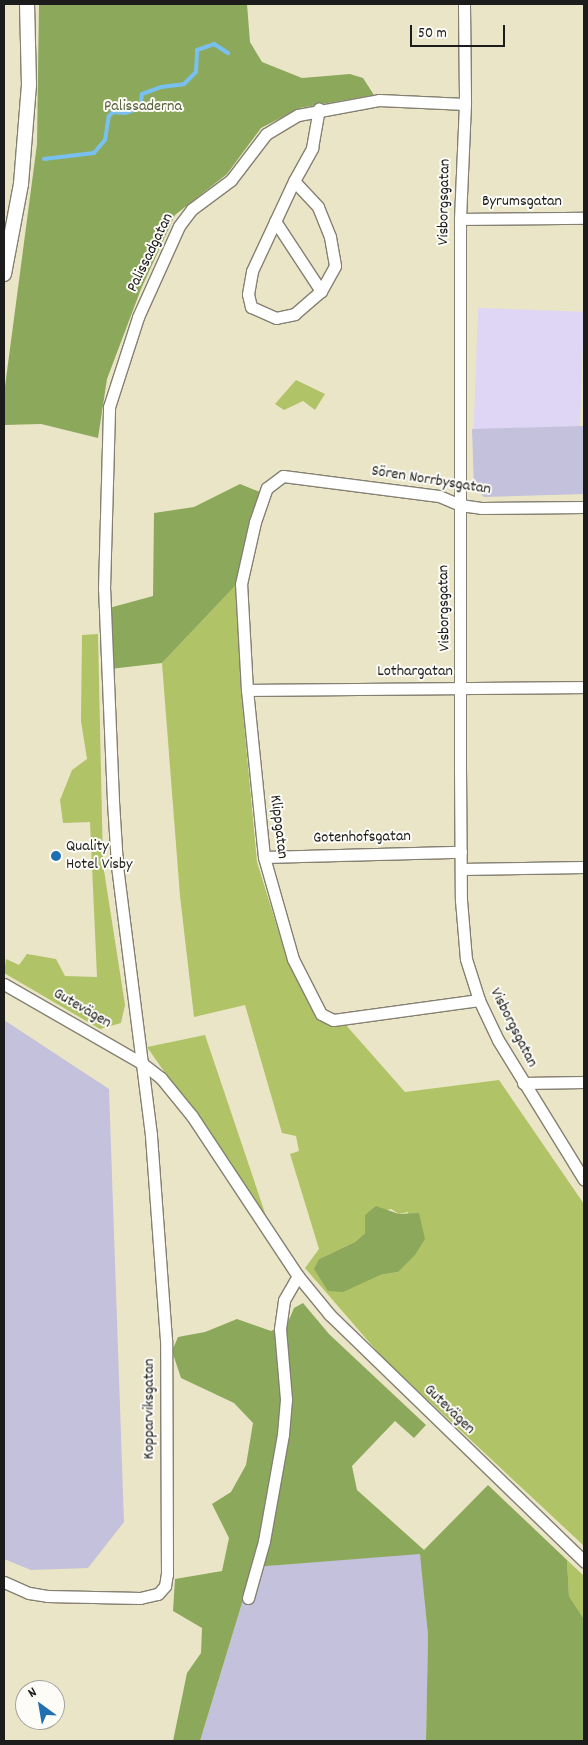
<!DOCTYPE html>
<meta charset="utf-8">
<style>
body{margin:0}
#map{position:relative;width:588px;height:1745px;overflow:hidden;background:#ebe5c8;font-family:Dekko,sans-serif}
div>[style]{position:absolute}
.built>*{inset:0;background:#dfd5f5;transform-origin:0 0}
.industrial>*{inset:0;background:#c3c1db}
.green>*{inset:0;background:#b0c366}
.forest>*{inset:0;background:#8ca95b}
.stream>*{height:4px;margin:-2px;padding:0 2px;transform-origin:2px;border-radius:2px;background:#79c0f1}
.roads{filter:drop-shadow(1px 0 #848072) drop-shadow(-1px 0 #848072) drop-shadow(0 1px #848072) drop-shadow(0 -1px #848072)}
.minor>*{height:11px;margin:-5.5px;padding:0 5.5px;transform-origin:5.5px;border-radius:5.5px;background:#fff}
.tertiary>*{height:14px;margin:-7px;padding:0 7px;transform-origin:7px;border-radius:7px;background:#fff}
.dots>*{width:14px;height:14px;translate:-50% -50%;box-sizing:border-box;border:2px solid #fdfcf7;border-radius:50%}
span{translate:-50% -50%;white-space:nowrap;text-align:center;line-height:1.15;-webkit-text-stroke:4px #fdfcf7;paint-order:stroke}
.park-label{font-size:16px;color:#575f3a}
.street-label{font-size:16px;color:#1c1c1c}
.poi-label{font-size:16px;color:#1c1c1c}
.left{translate:0 -50%;text-align:left}
.frame{position:absolute;inset:0;border:5px solid #1c1c1c;pointer-events:none}
.north{position:absolute;left:15px;top:1680px;width:50px;height:50px;box-sizing:border-box;background:#fdfcf7;border:1px solid #a3a29f;border-radius:50%;rotate:328deg;font-size:14px;font-weight:700;line-height:20px;text-align:center;color:#1c1c1c}
.north::after{content:'';display:block;margin:auto;width:18px;height:22px;background:#1f6fb2;clip-path:polygon(50% 0,100% 100%,50% 72%,0 100%)}
.scale{position:absolute;left:410px;top:25px;width:95px;height:22px;box-sizing:border-box;border:2px solid #1c1c1c;border-top:0;padding-left:6px;font-size:15px;line-height:18px;white-space:nowrap;color:#1c1c1c;-webkit-text-stroke:4px #fdfcf7;paint-order:stroke}
</style>
<div id="map">
<div class="built">
<i style="left:478px;top:308px;width:106px;height:121px;rotate:2deg"></i>
</div>
<div class="industrial">
<i style="clip-path:polygon(584px 426px,584px 494px,484px 497px,474px 487px,472px 429px)"></i>
<i style="clip-path:polygon(4px 1020px,109px 1089px,124px 1522px,88px 1568px,31px 1570px,4px 1559px)"></i>
<i style="clip-path:polygon(421px 1553px,428px 1635px,426px 1741px,200px 1741px,253px 1567px)"></i>
</div>
<div class="green">
<i style="clip-path:polygon(296px 380px,325px 394px,315px 410px,303px 401px,284px 410px,275px 404px)"></i>
<i style="clip-path:polygon(evenodd,236px 585px,241px 691px,257px 862px,288px 962px,317px 1017px,331px 1025px,345px 1024px,405px 1092px,499px 1080px,584px 1204px,584px 1546px,382px 1357px,305px 1268px,319px 1249px,290px 1154px,299px 1151px,296px 1136px,282px 1133px,245px 1005px,194px 1017px,180px 896px,162px 663px,236px 585px,391px 1209px,399px 1214px,408px 1212px,398px 1272px,380px 1275px,319px 1259px,355px 1242px,365px 1233px,365px 1215px,391px 1209px)"></i>
<i style="clip-path:polygon(98px 634px,103px 864px,125px 1005px,121px 1023px,100px 1029px,4px 973px,6px 959px,19px 965px,27px 954px,56px 959px,65px 976px,97px 977px,90px 822px,63px 823px,60px 800px,72px 770px,87px 759px,81px 721px,82px 635px)"></i>
<i style="clip-path:polygon(205px 1035px,267px 1219px,147px 1047px)"></i>
<i style="clip-path:polygon(567px 1560px,584px 1576px,584px 1619px,569px 1596px)"></i>
</div>
<div class="forest">
<i style="clip-path:polygon(39px 4px,247px 4px,250px 42px,262px 62px,302px 78px,350px 74px,363px 78px,374px 95px,300px 108px,261px 128px,227px 174px,175px 215px,141px 289px,107px 379px,98px 438px,41px 424px,4px 425px,4px 394px,37px 144px)"></i>
<i style="clip-path:polygon(240px 484px,260px 492px,250px 518px,236px 585px,162px 663px,110px 669px,109px 608px,153px 596px,154px 513px,194px 507px)"></i>
<i style="clip-path:polygon(376px 1206px,399px 1214px,419px 1213px,425px 1239px,415px 1255px,398px 1272px,380px 1275px,343px 1292px,328px 1291px,314px 1269px,319px 1259px,355px 1242px,365px 1233px,365px 1215px)"></i>
<i style="clip-path:polygon(303px 1303px,329px 1334px,426px 1425px,414px 1438px,395px 1421px,352px 1466px,357px 1490px,424px 1550px,488px 1485px,567px 1560px,569px 1596px,584px 1619px,584px 1741px,426px 1741px,428px 1635px,420px 1554px,253px 1567px,200px 1741px,173px 1741px,187px 1673px,201px 1653px,202px 1628px,173px 1611px,175px 1579px,222px 1571px,229px 1538px,212px 1504px,231px 1492px,246px 1465px,253px 1423px,234px 1403px,181px 1378px,172px 1351px,178px 1337px,205px 1332px,237px 1319px,271px 1331px,288px 1322px,294px 1308px)"></i>
</div>
<div class="stream">
<i style="left:44px;top:159px;width:50px;rotate:-6.8deg"></i>
<i style="left:94px;top:153px;width:17px;rotate:-50deg"></i>
<i style="left:105px;top:140px;width:24px;rotate:-81deg"></i>
<i style="left:109px;top:116px;width:6px;rotate:-45deg"></i>
<i style="left:113px;top:112px;width:12px;rotate:5deg"></i>
<i style="left:125px;top:113px;width:16px;rotate:-18deg"></i>
<i style="left:140px;top:108px;width:14px;rotate:-82deg"></i>
<i style="left:142px;top:94px;width:20px;rotate:-20deg"></i>
<i style="left:161px;top:87px;width:23px;rotate:-7deg"></i>
<i style="left:184px;top:84px;width:17px;rotate:-45deg"></i>
<i style="left:196px;top:72px;width:22px;rotate:-87deg"></i>
<i style="left:197px;top:50px;width:18px;rotate:-19deg"></i>
<i style="left:214px;top:44px;width:17px;rotate:33deg"></i>
</div>
<div class="roads">
<div class="minor">
<i style="left:464px;top:4px;width:100px;rotate:89.4deg"></i>
<i style="left:465px;top:104px;width:115px;rotate:92.5deg"></i>
<i style="left:460px;top:219px;width:549px;rotate:90deg"></i>
<i style="left:460px;top:768px;width:132px;rotate:89.6deg"></i>
<i style="left:461px;top:900px;width:59px;rotate:85.2deg"></i>
<i style="left:466px;top:959px;width:43px;rotate:72.4deg"></i>
<i style="left:479px;top:1000px;width:44px;rotate:64.6deg"></i>
<i style="left:498px;top:1040px;width:164px;rotate:58.4deg"></i>
<i style="left:294px;top:181px;width:35px;rotate:47deg"></i>
<i style="left:318px;top:207px;width:32px;rotate:68deg"></i>
<i style="left:330px;top:237px;width:29px;rotate:80deg"></i>
<i style="left:335px;top:266px;width:29px;rotate:119deg"></i>
<i style="left:321px;top:291px;width:35px;rotate:139deg"></i>
<i style="left:295px;top:314px;width:19px;rotate:168deg"></i>
<i style="left:276px;top:318px;width:27px;rotate:-156deg"></i>
<i style="left:251px;top:307px;width:13px;rotate:-103deg"></i>
<i style="left:248px;top:294px;width:23px;rotate:-80deg"></i>
<i style="left:252px;top:271px;width:99px;rotate:-65deg"></i>
<i style="left:294px;top:181px;width:38px;rotate:-61deg"></i>
<i style="left:312px;top:148px;width:40px;rotate:-80deg"></i>
<i style="left:460px;top:219px;width:124px;rotate:-0.5deg"></i>
<i style="left:275px;top:221px;width:84px;rotate:56.7deg"></i>
<i style="left:247px;top:690px;width:337px;rotate:-0.5deg"></i>
<i style="left:264px;top:857px;width:197px;rotate:-1.5deg"></i>
<i style="left:461px;top:869px;width:123px;rotate:-0.9deg"></i>
<i style="left:4px;top:984px;width:160px;rotate:29.9deg"></i>
<i style="left:143px;top:1064px;width:23px;rotate:38deg"></i>
<i style="left:161px;top:1078px;width:49px;rotate:50.8deg"></i>
<i style="left:192px;top:1116px;width:192px;rotate:56.5deg"></i>
<i style="left:298px;top:1276px;width:50px;rotate:50.6deg"></i>
<i style="left:330px;top:1315px;width:354px;rotate:44.1deg"></i>
<i style="left:479px;top:1000px;width:147px;rotate:172.2deg"></i>
<i style="left:333px;top:1020px;width:13px;rotate:-153deg"></i>
<i style="left:321px;top:1014px;width:62px;rotate:-117deg"></i>
<i style="left:293px;top:959px;width:106px;rotate:-105.9deg"></i>
<i style="left:264px;top:857px;width:168px;rotate:-95.8deg"></i>
<i style="left:247px;top:690px;width:106px;rotate:-93.2deg"></i>
<i style="left:241px;top:584px;width:64px;rotate:-77.3deg"></i>
<i style="left:255px;top:522px;width:36px;rotate:-71deg"></i>
<i style="left:267px;top:488px;width:20px;rotate:-37deg"></i>
<i style="left:283px;top:476px;width:157px;rotate:7.3deg"></i>
<i style="left:439px;top:496px;width:23px;rotate:23deg"></i>
<i style="left:460px;top:505px;width:21px;rotate:8deg"></i>
<i style="left:481px;top:508px;width:103px;rotate:-0.6deg"></i>
<i style="left:523px;top:1083px;width:61px;rotate:-0.9deg"></i>
<i style="left:4px;top:1582px;width:27px;rotate:24deg"></i>
<i style="left:29px;top:1593px;width:18px;rotate:9deg"></i>
<i style="left:47px;top:1596px;width:93px;rotate:1.2deg"></i>
<i style="left:140px;top:1598px;width:18px;rotate:-13deg"></i>
<i style="left:158px;top:1594px;width:11px;rotate:-49deg"></i>
<i style="left:165px;top:1586px;width:12px;rotate:-81deg"></i>
<i style="left:167px;top:1574px;width:234px;rotate:-90.2deg"></i>
<i style="left:166px;top:1340px;width:206px;rotate:-94.2deg"></i>
<i style="left:151px;top:1135px;width:272px;rotate:-97.2deg"></i>
<i style="left:117px;top:865px;width:64px;rotate:-93.6deg"></i>
<i style="left:113px;top:801px;width:212px;rotate:-92.4deg"></i>
<i style="left:104px;top:589px;width:182px;rotate:-88.4deg"></i>
<i style="left:109px;top:407px;width:95px;rotate:-72.1deg"></i>
<i style="left:138px;top:317px;width:100px;rotate:-65.7deg"></i>
<i style="left:179px;top:226px;width:21px;rotate:-53deg"></i>
<i style="left:192px;top:209px;width:49px;rotate:-36.6deg"></i>
<i style="left:231px;top:180px;width:58px;rotate:-52.7deg"></i>
<i style="left:266px;top:134px;width:37px;rotate:-31deg"></i>
<i style="left:298px;top:115px;width:82px;rotate:-10.5deg"></i>
<i style="left:379px;top:100px;width:86px;rotate:2.7deg"></i>
<i style="left:248px;top:1598px;width:59px;rotate:-74.3deg"></i>
<i style="left:264px;top:1541px;width:109px;rotate:-79.9deg"></i>
<i style="left:283px;top:1434px;width:35px;rotate:-85deg"></i>
<i style="left:286px;top:1399px;width:70px;rotate:-94.9deg"></i>
<i style="left:280px;top:1329px;width:29px;rotate:-82deg"></i>
<i style="left:284px;top:1300px;width:28px;rotate:-60deg"></i>
</div>
<div class="tertiary">
<i style="left:4px;top:274px;width:92px;rotate:-79.3deg"></i>
<i style="left:21px;top:184px;width:99px;rotate:-85.4deg"></i>
<i style="left:29px;top:85px;width:81px;rotate:-91.4deg"></i>
</div>
</div>
<div class="dots">
<i style="left:56px;top:856px;background:#1f6fb2"></i>
</div>
<div class="park-label">
<span style="left:143px;top:107px">Palissaderna</span>
</div>
<div class="street-label">
<span style="left:445px;top:202px;rotate:-89deg">Visborgsgatan</span>
<span style="left:522px;top:202px">Byrumsgatan</span>
<span style="left:151px;top:253px;rotate:-64deg">Palissadgatan</span>
<span style="left:431px;top:481px;rotate:9deg">Sören Norrbysgatan</span>
<span style="left:445px;top:608px;rotate:-91deg">Visborgsgatan</span>
<span style="left:415px;top:672px">Lothargatan</span>
<span style="left:278px;top:827px;rotate:83deg">Klippgatan</span>
<span style="left:362px;top:838px;rotate:-1deg">Gotenhofsgatan</span>
<span style="left:82px;top:1009px;rotate:30deg">Gutevägen</span>
<span style="left:513px;top:1028px;rotate:63deg">Visborgsgatan</span>
<span style="left:150px;top:1409px;rotate:-90deg">Kopparviksgatan</span>
<span style="left:449px;top:1410px;rotate:44deg">Gutevägen</span>
</div>
<div class="poi-label">
<span class="left" style="left:66px;top:856px">Quality<br>Hotel Visby</span>
</div>
<div class="frame"></div>
<div class="north">N</div>
<div class="scale">50 m</div>
</div>
